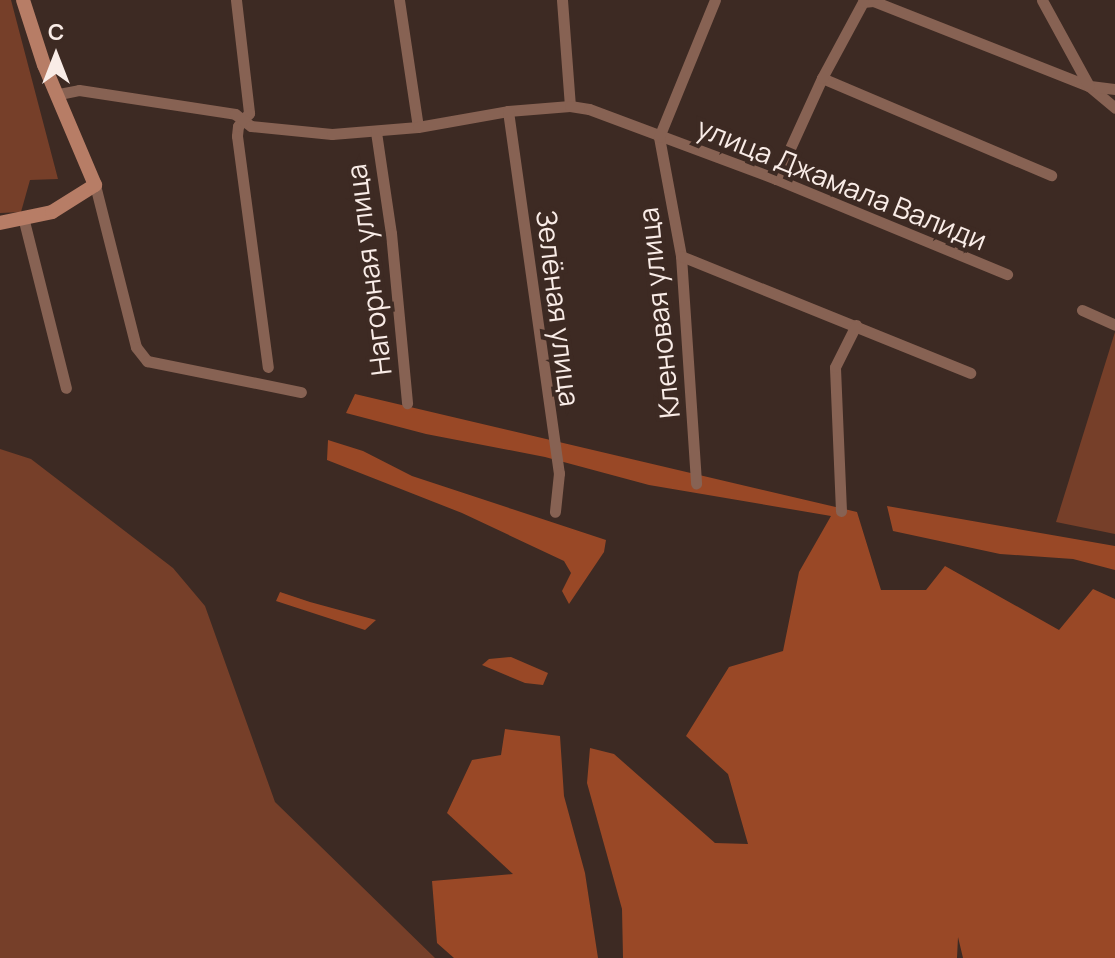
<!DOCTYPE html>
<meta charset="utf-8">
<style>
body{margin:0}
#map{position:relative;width:1115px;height:958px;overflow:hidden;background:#3d2a23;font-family:Manrope,sans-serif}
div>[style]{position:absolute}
.green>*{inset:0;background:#763f29}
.forest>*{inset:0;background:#994826}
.street>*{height:11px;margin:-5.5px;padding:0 5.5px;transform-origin:5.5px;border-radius:5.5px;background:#876253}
.secondary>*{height:14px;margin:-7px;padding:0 7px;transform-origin:7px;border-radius:7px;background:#b77d66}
span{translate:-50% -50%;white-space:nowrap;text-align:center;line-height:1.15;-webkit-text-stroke:8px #3d2a23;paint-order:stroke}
.street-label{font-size:28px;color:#f9ece7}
.north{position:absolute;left:16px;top:16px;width:80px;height:80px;-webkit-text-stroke:6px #3d2a23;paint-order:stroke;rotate:0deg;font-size:22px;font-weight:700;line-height:32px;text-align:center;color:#f9ece7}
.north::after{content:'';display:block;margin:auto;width:28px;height:36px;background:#f9ece7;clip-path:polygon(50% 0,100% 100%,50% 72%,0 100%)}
</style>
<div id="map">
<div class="green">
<i style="clip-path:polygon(0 0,11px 0,58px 179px,30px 180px,21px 212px,0 213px)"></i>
<i style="clip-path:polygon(1115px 332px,1115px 534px,1056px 522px)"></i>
<i style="clip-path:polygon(0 449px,31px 459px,173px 568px,205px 606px,275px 802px,435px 958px,0 958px)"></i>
</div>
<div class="forest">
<i style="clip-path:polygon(355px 394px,857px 512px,881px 590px,926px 590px,945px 566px,1059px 630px,1093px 589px,1115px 599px,1115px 958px,963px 958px,958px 937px,957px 958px,623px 958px,622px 909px,587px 783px,590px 748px,614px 754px,715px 843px,748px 844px,728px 774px,686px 736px,729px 667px,783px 651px,799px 572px,831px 516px,649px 485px,545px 457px,426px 434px,346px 413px)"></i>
<i style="clip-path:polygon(328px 440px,363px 451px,412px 476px,606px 540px,604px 552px,569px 604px,562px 591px,571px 573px,564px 561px,462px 513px,327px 460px)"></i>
<i style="clip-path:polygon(887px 506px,1115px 546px,1115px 570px,1073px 559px,1000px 554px,893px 531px)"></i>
<i style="clip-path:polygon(280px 592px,310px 602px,376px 620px,365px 630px,276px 601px)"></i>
<i style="clip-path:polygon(511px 657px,548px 673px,543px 685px,525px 683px,482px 665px,489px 659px)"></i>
<i style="clip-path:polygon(505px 729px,560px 736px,564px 796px,585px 873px,598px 958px,454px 958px,437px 943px,432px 881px,513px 874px,447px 813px,472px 760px,501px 755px)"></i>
</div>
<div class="street">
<i style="left:236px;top:0;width:114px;rotate:83.4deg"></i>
<i style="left:249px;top:113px;width:17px;rotate:130deg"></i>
<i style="left:238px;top:126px;width:10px;rotate:96deg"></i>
<i style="left:237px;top:136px;width:233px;rotate:82.4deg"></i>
<i style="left:399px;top:0;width:128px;rotate:81.5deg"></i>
<i style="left:562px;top:0;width:106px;rotate:85.7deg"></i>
<i style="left:822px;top:78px;width:249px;rotate:23deg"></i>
<i style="left:1089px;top:86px;width:34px;rotate:40deg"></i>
<i style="left:1090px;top:86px;width:25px;rotate:7deg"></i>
<i style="left:59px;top:94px;width:20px;rotate:-11deg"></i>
<i style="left:79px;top:90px;width:158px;rotate:8.7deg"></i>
<i style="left:235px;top:114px;width:20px;rotate:37deg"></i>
<i style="left:251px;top:126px;width:81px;rotate:5.6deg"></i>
<i style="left:332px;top:134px;width:86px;rotate:-4.7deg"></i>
<i style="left:418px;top:127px;width:91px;rotate:-10.1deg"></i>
<i style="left:508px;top:111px;width:62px;rotate:-4.6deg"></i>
<i style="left:570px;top:106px;width:19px;rotate:9deg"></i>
<i style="left:589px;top:109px;width:200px;rotate:20.5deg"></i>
<i style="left:776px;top:179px;width:250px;rotate:22.4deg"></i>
<i style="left:508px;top:111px;width:366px;rotate:82deg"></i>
<i style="left:559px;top:473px;width:39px;rotate:96deg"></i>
<i style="left:376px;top:132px;width:102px;rotate:81.6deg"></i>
<i style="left:391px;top:233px;width:171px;rotate:84.6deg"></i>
<i style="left:659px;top:137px;width:121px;rotate:79.5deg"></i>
<i style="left:681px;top:256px;width:228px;rotate:86.2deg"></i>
<i style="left:659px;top:137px;width:148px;rotate:-67.8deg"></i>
<i style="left:776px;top:179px;width:111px;rotate:-65.5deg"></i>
<i style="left:822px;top:78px;width:86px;rotate:-61.7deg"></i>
<i style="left:863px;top:2px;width:10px;rotate:-6deg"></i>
<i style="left:873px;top:1px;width:232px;rotate:21.5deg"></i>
<i style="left:1089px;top:86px;width:98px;rotate:-118.7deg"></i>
<i style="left:95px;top:185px;width:167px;rotate:75.8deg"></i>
<i style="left:136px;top:347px;width:18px;rotate:52deg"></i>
<i style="left:147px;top:361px;width:157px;rotate:11.4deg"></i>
<i style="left:24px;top:221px;width:172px;rotate:75.9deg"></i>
<i style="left:681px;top:256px;width:312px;rotate:22deg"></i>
<i style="left:1082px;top:310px;width:36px;rotate:24deg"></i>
<i style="left:841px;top:511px;width:144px;rotate:-92.4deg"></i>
<i style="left:835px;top:367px;width:47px;rotate:-63.4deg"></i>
</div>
<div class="secondary">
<i style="left:0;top:223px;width:53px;rotate:-11.9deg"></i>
<i style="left:52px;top:212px;width:51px;rotate:-32.1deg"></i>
<i style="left:95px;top:185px;width:130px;rotate:-113deg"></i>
<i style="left:44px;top:65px;width:68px;rotate:-107.9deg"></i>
</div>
<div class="street-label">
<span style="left:842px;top:183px;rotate:22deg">улица Джамала Валиди</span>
<span style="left:368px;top:270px;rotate:-97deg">Нагорная улица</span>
<span style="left:559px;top:308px;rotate:83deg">Зелёная улица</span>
<span style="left:658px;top:313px;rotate:-96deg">Кленовая улица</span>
</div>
<div class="north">С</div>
</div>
